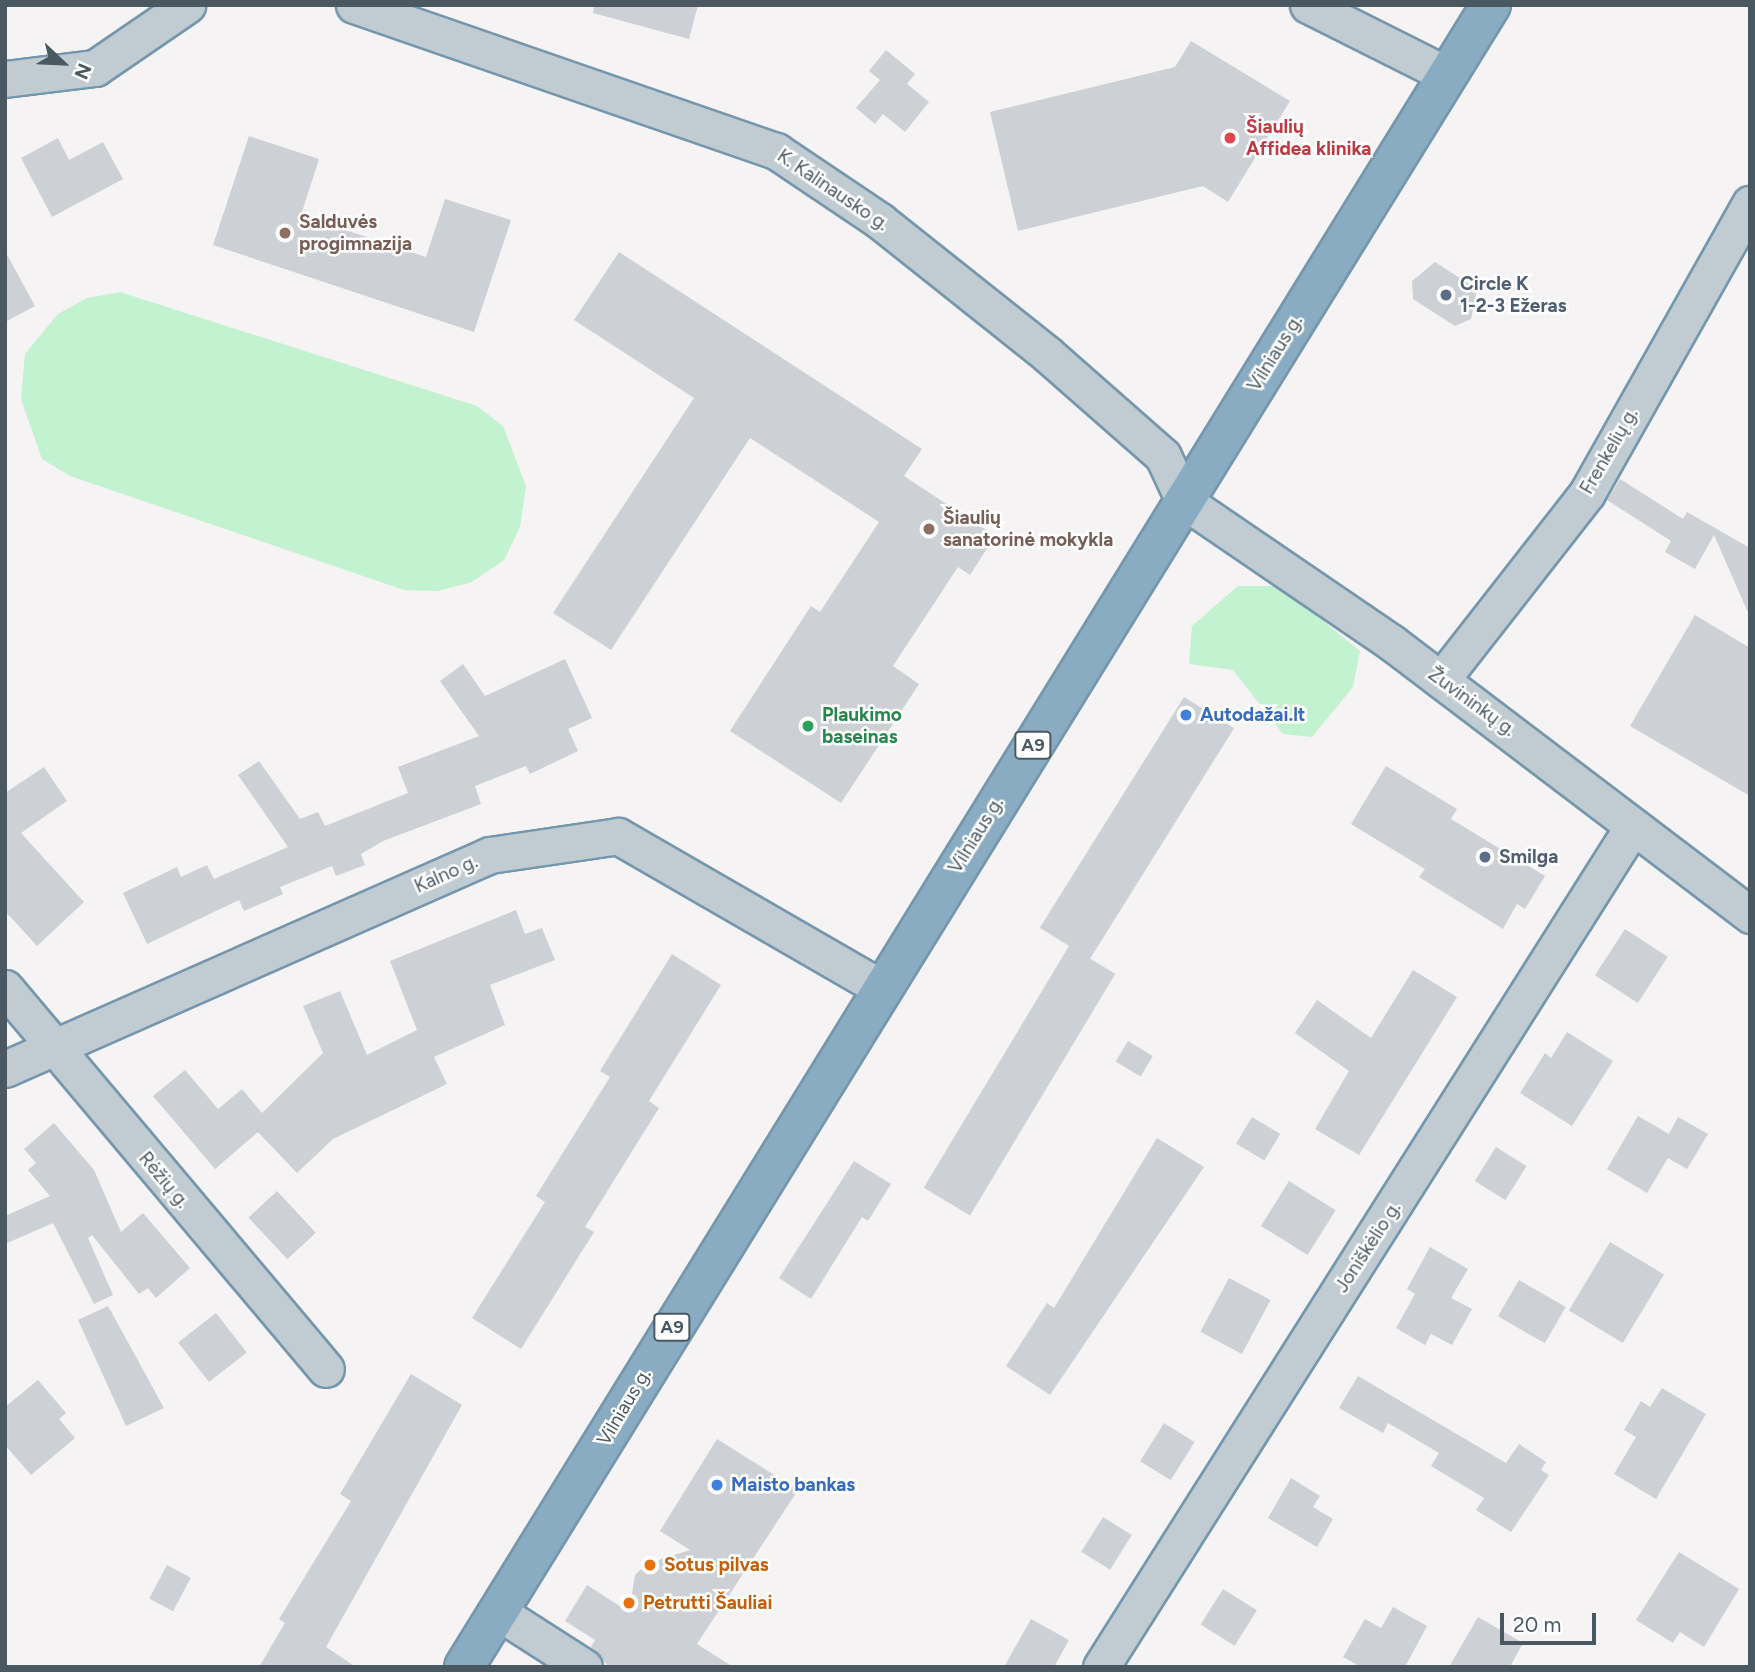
<!DOCTYPE html>
<meta charset="utf-8">
<style>
body{margin:0}
#map{position:relative;width:1755px;height:1672px;overflow:hidden;background:#f5f3f3;font-family:Figtree,sans-serif}
div>[style]{position:absolute}
.green>*{inset:0;background:#c2f2cf}
.building>*{inset:0;background:#cdd1d5;transform-origin:0 0}
.roads{filter:drop-shadow(2px 0 #7597ae) drop-shadow(-2px 0 #7597ae) drop-shadow(0 2px #7597ae) drop-shadow(0 -2px #7597ae)}
.street>*{height:35px;margin:-17.5px;padding:0 17.5px;transform-origin:17.5px;border-radius:17.5px;background:#c1ccd2}
.highway>*{height:38px;margin:-19px;padding:0 19px;transform-origin:19px;border-radius:19px;background:#8aacc2}
.dots>*{width:19px;height:19px;translate:-50% -50%;box-sizing:border-box;border:4px solid #fff;border-radius:50%}
span{translate:-50% -50%;white-space:nowrap;text-align:center;line-height:1.15;-webkit-text-stroke:5px #fff;paint-order:stroke}
.shield-label span{padding:2px 5px;background:#fff;border:2px solid;border-radius:5px;-webkit-text-stroke-width:0}
.shield-label{font-size:18px;color:#4a5961;font-weight:700}
.health-label{font-size:19px;color:#be3a42;font-weight:700}
.left{translate:0 -50%;text-align:left}
.street-label{font-size:19px;color:#4a5961}
.education-label{font-size:19px;color:#785e54;font-weight:700}
.service-label{font-size:19px;color:#4e5e75;font-weight:700}
.leisure-label{font-size:19px;color:#27864d;font-weight:700}
.shop-label{font-size:19px;color:#366cbe;font-weight:700}
.food-label{font-size:19px;color:#c56008;font-weight:700}
.frame{position:absolute;inset:0;border:7px solid #4a5961;pointer-events:none}
.north{position:absolute;left:28px;top:28px;width:70px;height:70px;-webkit-text-stroke:5px #fff;paint-order:stroke;rotate:113deg;font-size:19px;font-weight:700;line-height:28px;text-align:center;color:#4a5961}
.north::after{content:'';display:block;margin:auto;width:24px;height:32px;background:#4a5961;clip-path:polygon(50% 0,100% 100%,50% 72%,0 100%)}
.scale{position:absolute;left:1500px;top:1613px;width:96px;height:32px;box-sizing:border-box;border:4px solid #4a5961;border-top:0;padding-left:9px;font-size:21px;line-height:24px;white-space:nowrap;color:#4a5961;-webkit-text-stroke:5px #fff;paint-order:stroke}
</style>
<div id="map">
<div class="green">
<i style="clip-path:polygon(120px 292px,477px 406px,503px 426px,526px 486px,520px 527px,504px 560px,472px 582px,438px 591px,404px 590px,70px 476px,42px 459px,21px 399px,25px 354px,58px 314px,87px 298px)"></i>
<i style="clip-path:polygon(1238px 586px,1280px 586px,1360px 651px,1353px 687px,1312px 737px,1283px 734px,1233px 670px,1189px 664px,1192px 626px)"></i>
</div>
<div class="building">
<i style="clip-path:polygon(594px 5px,698px 5px,689px 39px,593px 13px)"></i>
<i style="clip-path:polygon(1191px 41px,1290px 101px,1228px 202px,1203px 186px,1018px 231px,990px 112px,1175px 67px)"></i>
<i style="clip-path:polygon(886px 50px,915px 74px,907px 84px,929px 102px,905px 132px,883px 114px,875px 124px,856px 108px,880px 80px,869px 71px)"></i>
<i style="clip-path:polygon(249px 136px,319px 159px,301px 215px,426px 257px,445px 199px,511px 220px,474px 332px,213px 245px)"></i>
<i style="clip-path:polygon(58px 138px,69px 160px,103px 142px,123px 179px,52px 217px,21px 158px)"></i>
<i style="clip-path:polygon(5px 251px,35px 306px,5px 322px)"></i>
<i style="clip-path:polygon(619px 252px,922px 449px,904px 476px,995px 536px,970px 575px,958px 567px,893px 666px,919px 684px,841px 803px,730px 731px,811px 606px,820px 612px,879px 522px,750px 438px,611px 650px,553px 613px,694px 398px,574px 320px)"></i>
<i style="clip-path:polygon(1435px 262px,1477px 289px,1471px 319px,1455px 326px,1413px 299px,1412px 281px)"></i>
<i style="clip-path:polygon(1620px 479px,1683px 519px,1687px 512px,1750px 548px,1750px 617px,1714px 535px,1695px 569px,1665px 552px,1671px 541px,1607px 500px)"></i>
<i style="clip-path:polygon(1695px 615px,1750px 648px,1750px 796px,1630px 726px)"></i>
<i style="clip-path:polygon(565px 659px,592px 718px,568px 729px,578px 751px,530px 774px,526px 766px,475px 786px,481px 804px,383px 841px,361px 854px,365px 865px,336px 876px,332px 866px,280px 887px,283px 894px,244px 911px,239px 900px,147px 944px,123px 893px,177px 867px,181px 877px,207px 865px,214px 879px,288px 847px,238px 775px,259px 761px,300px 819px,318px 812px,325px 826px,408px 793px,398px 767px,479px 736px,440px 681px,463px 664px,485px 696px)"></i>
<i style="left:1184px;top:697px;width:59px;height:272px;rotate:32deg"></i>
<i style="clip-path:polygon(1386px 766px,1457px 809px,1451px 819px,1545px 876px,1525px 909px,1517px 904px,1503px 929px,1419px 877px,1425px 869px,1351px 824px)"></i>
<i style="clip-path:polygon(44px 767px,67px 801px,21px 833px,84px 902px,37px 946px,5px 911px,5px 793px)"></i>
<i style="clip-path:polygon(516px 910px,525px 934px,542px 928px,555px 960px,490px 985px,505px 1025px,434px 1057px,447px 1084px,333px 1139px,297px 1173px,258px 1132px,215px 1169px,153px 1096px,185px 1070px,218px 1109px,242px 1089px,262px 1113px,323px 1053px,303px 1006px,340px 991px,367px 1055px,417px 1030px,390px 961px)"></i>
<i style="left:1625px;top:929px;width:51px;height:55px;rotate:33deg"></i>
<i style="left:1069px;top:946px;width:54px;height:282px;rotate:31deg"></i>
<i style="clip-path:polygon(672px 954px,721px 985px,649px 1101px,659px 1108px,585px 1227px,594px 1232px,521px 1349px,472px 1318px,545px 1202px,536px 1196px,610px 1077px,600px 1071px)"></i>
<i style="clip-path:polygon(1413px 970px,1457px 997px,1359px 1155px,1315px 1129px,1349px 1071px,1295px 1033px,1317px 1000px,1371px 1038px)"></i>
<i style="clip-path:polygon(1567px 1032px,1613px 1061px,1572px 1126px,1520px 1093px,1545px 1053px,1551px 1058px)"></i>
<i style="left:1128px;top:1041px;width:29px;height:24px;rotate:31deg"></i>
<i style="clip-path:polygon(1638px 1116px,1669px 1134px,1678px 1117px,1708px 1134px,1687px 1169px,1668px 1158px,1647px 1193px,1607px 1169px)"></i>
<i style="left:1252px;top:1117px;width:33px;height:31px;rotate:31deg"></i>
<i style="clip-path:polygon(54px 1123px,94px 1170px,121px 1232px,143px 1213px,190px 1268px,156px 1298px,148px 1288px,139px 1294px,92px 1235px,88px 1238px,113px 1295px,94px 1304px,53px 1223px,5px 1244px,5px 1216px,50px 1196px,28px 1170px,36px 1163px,24px 1149px)"></i>
<i style="clip-path:polygon(1157px 1138px,1204px 1167px,1050px 1395px,1006px 1366px,1047px 1303px,1054px 1308px)"></i>
<i style="left:1496px;top:1147px;width:36px;height:40px;rotate:32deg"></i>
<i style="clip-path:polygon(854px 1161px,891px 1184px,868px 1221px,862px 1217px,811px 1299px,779px 1278px)"></i>
<i style="left:1289px;top:1181px;width:55px;height:53px;rotate:32deg"></i>
<i style="left:277px;top:1191px;width:57px;height:39px;rotate:47deg"></i>
<i style="left:1610px;top:1242px;width:63px;height:80px;rotate:31deg"></i>
<i style="clip-path:polygon(1430px 1247px,1468px 1269px,1451px 1298px,1472px 1309px,1452px 1345px,1431px 1334px,1425px 1345px,1396px 1328px,1415px 1294px,1407px 1289px)"></i>
<i style="left:1229px;top:1278px;width:47px;height:61px;rotate:28deg"></i>
<i style="left:1519px;top:1280px;width:54px;height:42px;rotate:30deg"></i>
<i style="clip-path:polygon(108px 1306px,164px 1408px,126px 1426px,78px 1320px)"></i>
<i style="left:216px;top:1313px;width:50px;height:48px;rotate:52deg"></i>
<i style="clip-path:polygon(411px 1374px,462px 1405px,326px 1647px,356px 1667px,259px 1667px,285px 1623px,279px 1619px,351px 1501px,340px 1494px)"></i>
<i style="clip-path:polygon(1358px 1376px,1506px 1463px,1519px 1444px,1546px 1462px,1541px 1470px,1549px 1475px,1511px 1532px,1476px 1510px,1484px 1498px,1431px 1466px,1439px 1453px,1388px 1423px,1383px 1433px,1339px 1408px)"></i>
<i style="clip-path:polygon(38px 1380px,66px 1413px,59px 1419px,75px 1438px,31px 1475px,5px 1445px,5px 1407px)"></i>
<i style="clip-path:polygon(1662px 1388px,1706px 1414px,1656px 1499px,1614px 1474px,1636px 1437px,1624px 1430px,1641px 1401px,1650px 1407px)"></i>
<i style="left:1164px;top:1423px;width:36px;height:45px;rotate:32deg"></i>
<i style="clip-path:polygon(717px 1439px,798px 1490px,697px 1644px,733px 1667px,609px 1667px,591px 1647px,595px 1640px,565px 1621px,587px 1585px,629px 1612px,635px 1575px,646px 1564px,690px 1550px,660px 1531px)"></i>
<i style="clip-path:polygon(1291px 1478px,1320px 1496px,1313px 1507px,1333px 1519px,1317px 1547px,1268px 1518px)"></i>
<i style="left:1103px;top:1517px;width:34px;height:41px;rotate:32deg"></i>
<i style="clip-path:polygon(1679px 1552px,1739px 1589px,1704px 1647px,1680px 1632px,1673px 1643px,1636px 1620px)"></i>
<i style="left:167px;top:1565px;width:27px;height:38px;rotate:28deg"></i>
<i style="left:1223px;top:1589px;width:40px;height:42px;rotate:32deg"></i>
<i style="clip-path:polygon(1393px 1607px,1427px 1626px,1405px 1667px,1361px 1667px,1343px 1657px,1365px 1619px,1381px 1628px)"></i>
<i style="clip-path:polygon(1478px 1617px,1523px 1643px,1510px 1667px,1449px 1667px)"></i>
<i style="clip-path:polygon(1031px 1619px,1069px 1640px,1054px 1667px,1004px 1667px)"></i>
</div>
<div class="roads">
<div class="street">
<i style="left:354px;top:5px;width:447px;rotate:19.1deg"></i>
<i style="left:776px;top:151px;width:125px;rotate:33.9deg"></i>
<i style="left:880px;top:221px;width:213px;rotate:38.5deg"></i>
<i style="left:1047px;top:354px;width:154px;rotate:41.3deg"></i>
<i style="left:1163px;top:456px;width:50px;rotate:65deg"></i>
<i style="left:1184px;top:501px;width:252px;rotate:34.3deg"></i>
<i style="left:1392px;top:643px;width:450px;rotate:37.2deg"></i>
<i style="left:1308px;top:5px;width:154px;rotate:26.6deg"></i>
<i style="left:5px;top:79px;width:91px;rotate:-7deg"></i>
<i style="left:95px;top:68px;width:112px;rotate:-34.4deg"></i>
<i style="left:1441px;top:680px;width:237px;rotate:-52deg"></i>
<i style="left:1587px;top:493px;width:332px;rotate:-60.6deg"></i>
<i style="left:5px;top:988px;width:498px;rotate:49.9deg"></i>
<i style="left:5px;top:1069px;width:530px;rotate:-23.81deg"></i>
<i style="left:490px;top:855px;width:129px;rotate:-8.4deg"></i>
<i style="left:618px;top:836px;width:304px;rotate:30deg"></i>
<i style="left:498px;top:1612px;width:102px;rotate:32.6deg"></i>
<i style="left:1101px;top:1667px;width:995px;rotate:-57.68deg"></i>
</div>
<div class="highway">
<i style="left:464px;top:1667px;width:1954px;rotate:-58.29deg"></i>
</div>
</div>
<div class="dots">
<i style="left:1230px;top:138px;background:#e0444e"></i>
<i style="left:285px;top:233px;background:#8d6e63"></i>
<i style="left:1446px;top:295px;background:#5c6f8a"></i>
<i style="left:929px;top:529px;background:#8d6e63"></i>
<i style="left:1186px;top:715px;background:#3f7fe0"></i>
<i style="left:808px;top:726px;background:#2e9e5b"></i>
<i style="left:1485px;top:857px;background:#5c6f8a"></i>
<i style="left:717px;top:1485px;background:#3f7fe0"></i>
<i style="left:650px;top:1565px;background:#e8710a"></i>
<i style="left:629px;top:1603px;background:#e8710a"></i>
</div>
<div class="shield-label">
<span style="left:1033px;top:745px">A9</span>
<span style="left:672px;top:1327px">A9</span>
</div>
<div class="health-label">
<span class="left" style="left:1246px;top:138px">Šiaulių<br>Affidea klinika</span>
</div>
<div class="street-label">
<span style="left:833px;top:190px;rotate:34deg">K. Kalinausko g.</span>
<span style="left:1275px;top:353px;rotate:-58deg">Vilniaus g.</span>
<span style="left:1609px;top:451px;rotate:-60deg">Frenkelių g.</span>
<span style="left:1472px;top:702px;rotate:36deg">Žuvininkų g.</span>
<span style="left:976px;top:835px;rotate:-58deg">Vilniaus g.</span>
<span style="left:446px;top:874px;rotate:-24deg">Kalno g.</span>
<span style="left:164px;top:1180px;rotate:50deg">Rėžių g.</span>
<span style="left:1368px;top:1247px;rotate:-57deg">Joniškėlio g.</span>
<span style="left:624px;top:1407px;rotate:-59deg">Vilniaus g.</span>
</div>
<div class="education-label">
<span class="left" style="left:299px;top:233px">Salduvės<br>progimnazija</span>
<span class="left" style="left:943px;top:529px">Šiaulių<br>sanatorinė mokykla</span>
</div>
<div class="service-label">
<span class="left" style="left:1460px;top:295px">Circle K<br>1-2-3 Ežeras</span>
<span class="left" style="left:1499px;top:857px">Smilga</span>
</div>
<div class="leisure-label">
<span class="left" style="left:822px;top:726px">Plaukimo<br>baseinas</span>
</div>
<div class="shop-label">
<span class="left" style="left:1200px;top:715px">Autodažai.lt</span>
<span class="left" style="left:731px;top:1485px">Maisto bankas</span>
</div>
<div class="food-label">
<span class="left" style="left:664px;top:1565px">Sotus pilvas</span>
<span class="left" style="left:643px;top:1603px">Petrutti Šauliai</span>
</div>
<div class="frame"></div>
<div class="north">N</div>
<div class="scale">20 m</div>
</div>
